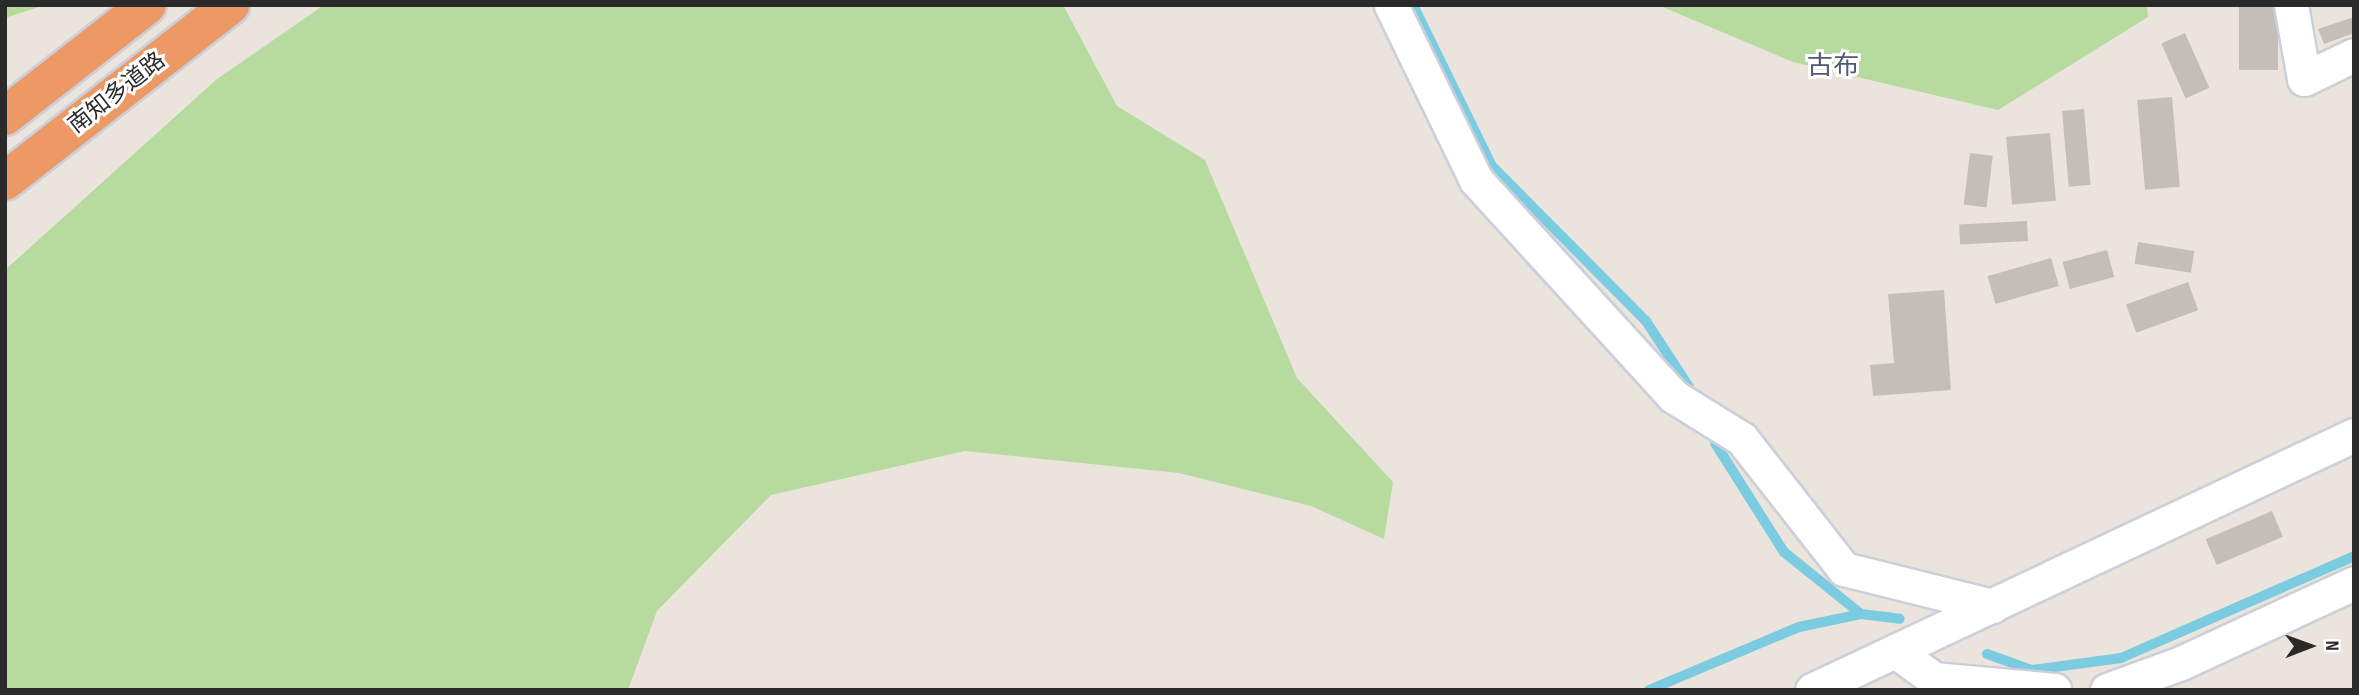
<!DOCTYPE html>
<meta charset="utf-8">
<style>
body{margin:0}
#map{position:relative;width:2359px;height:695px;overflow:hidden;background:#eae4dd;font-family:"Sofia Sans Condensed","Noto Sans JP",sans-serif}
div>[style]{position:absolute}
.green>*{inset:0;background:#b7db9f}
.stream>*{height:10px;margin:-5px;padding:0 5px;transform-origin:5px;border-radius:5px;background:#7bcbe1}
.building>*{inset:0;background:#c3bfb8;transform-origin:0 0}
.roads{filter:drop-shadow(2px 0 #cccfda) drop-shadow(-2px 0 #cccfda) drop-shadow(0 2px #cccfda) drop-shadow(0 -2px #cccfda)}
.minor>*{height:33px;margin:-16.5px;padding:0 16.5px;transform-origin:16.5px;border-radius:16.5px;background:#fff}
.motorway>*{height:38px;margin:-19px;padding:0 19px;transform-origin:19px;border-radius:19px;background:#ec9966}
span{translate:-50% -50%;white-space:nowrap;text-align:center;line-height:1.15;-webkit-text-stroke:6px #fff;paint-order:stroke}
.street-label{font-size:23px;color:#2a2a2a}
.quarter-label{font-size:26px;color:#4f5875}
.frame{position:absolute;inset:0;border:7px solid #2a2a2a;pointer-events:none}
.north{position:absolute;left:2275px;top:611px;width:70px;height:70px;-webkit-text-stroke:5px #fff;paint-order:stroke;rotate:89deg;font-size:19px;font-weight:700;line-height:28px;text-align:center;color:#2a2a2a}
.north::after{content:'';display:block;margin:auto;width:24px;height:32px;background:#2a2a2a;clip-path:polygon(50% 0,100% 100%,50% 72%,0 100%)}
</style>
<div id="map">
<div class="green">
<i style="clip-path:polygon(5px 5px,45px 5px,5px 18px)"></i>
<i style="clip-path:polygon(324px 5px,1063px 5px,1117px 106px,1205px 160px,1297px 378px,1393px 482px,1384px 539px,1311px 506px,1179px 473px,965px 451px,771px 495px,657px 611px,628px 690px,5px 690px,5px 270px,217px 79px)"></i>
<i style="clip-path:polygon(1658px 5px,2147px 5px,2148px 17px,1998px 110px,1793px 62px)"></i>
</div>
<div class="stream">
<i style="left:1413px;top:5px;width:179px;rotate:63.9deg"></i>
<i style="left:1492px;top:166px;width:218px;rotate:45.2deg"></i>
<i style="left:1646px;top:321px;width:79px;rotate:56.9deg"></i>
<i style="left:1715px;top:443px;width:129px;rotate:57.7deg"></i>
<i style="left:1784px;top:552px;width:99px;rotate:38.8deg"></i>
<i style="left:1987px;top:654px;width:48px;rotate:19.6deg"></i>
<i style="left:2032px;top:670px;width:90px;rotate:-7.7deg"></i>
<i style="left:2121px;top:658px;width:254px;rotate:-23.6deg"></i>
<i style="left:1649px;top:690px;width:163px;rotate:-22.8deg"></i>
<i style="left:1799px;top:627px;width:63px;rotate:-11.8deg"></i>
<i style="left:1861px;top:614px;width:39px;rotate:7deg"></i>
</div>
<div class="building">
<i style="left:2239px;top:5px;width:39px;height:65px"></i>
<i style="clip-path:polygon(2354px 17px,2354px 33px,2324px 44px,2318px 29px)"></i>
<i style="left:2185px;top:33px;width:60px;height:26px;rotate:66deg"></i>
<i style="left:2172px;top:97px;width:90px;height:35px;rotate:85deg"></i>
<i style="left:2084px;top:109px;width:76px;height:22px;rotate:85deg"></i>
<i style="left:2050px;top:133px;width:68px;height:44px;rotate:85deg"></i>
<i style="left:1970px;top:153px;width:23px;height:52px;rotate:7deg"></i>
<i style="left:2027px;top:221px;width:20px;height:68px;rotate:87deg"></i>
<i style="left:2138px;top:242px;width:57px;height:22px;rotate:9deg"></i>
<i style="left:2107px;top:250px;width:28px;height:46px;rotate:75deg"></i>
<i style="left:2051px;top:258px;width:29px;height:66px;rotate:74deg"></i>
<i style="left:2188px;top:282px;width:30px;height:66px;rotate:70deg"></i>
<i style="clip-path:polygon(1944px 290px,1951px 390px,1873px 396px,1870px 365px,1894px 363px,1888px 294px)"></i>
<i style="left:2272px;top:511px;width:28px;height:72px;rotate:67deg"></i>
</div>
<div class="roads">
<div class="minor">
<i style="left:1391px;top:5px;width:195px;rotate:64.1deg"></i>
<i style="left:1476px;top:180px;width:292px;rotate:47.6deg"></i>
<i style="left:1673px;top:396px;width:81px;rotate:31.9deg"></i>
<i style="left:1742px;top:439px;width:165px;rotate:51.9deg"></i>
<i style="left:1844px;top:569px;width:153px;rotate:14deg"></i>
<i style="left:2291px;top:5px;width:75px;rotate:80deg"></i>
<i style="left:2304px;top:79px;width:55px;rotate:-25.6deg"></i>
<i style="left:1895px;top:651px;width:48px;rotate:35.7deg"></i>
<i style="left:1934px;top:679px;width:121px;rotate:5.2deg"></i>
<i style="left:1812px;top:690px;width:599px;rotate:-25.2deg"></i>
<i style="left:2107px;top:690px;width:79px;rotate:-20deg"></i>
<i style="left:2181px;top:663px;width:191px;rotate:-24.8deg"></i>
</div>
<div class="motorway">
<i style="left:5px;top:116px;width:180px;rotate:-38deg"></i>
<i style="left:5px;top:181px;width:286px;rotate:-38deg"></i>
</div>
</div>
<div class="street-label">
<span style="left:117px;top:93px;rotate:-38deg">南知多道路</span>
</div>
<div class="quarter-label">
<span style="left:1833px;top:67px">古布</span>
</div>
<div class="frame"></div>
<div class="north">N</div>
</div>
